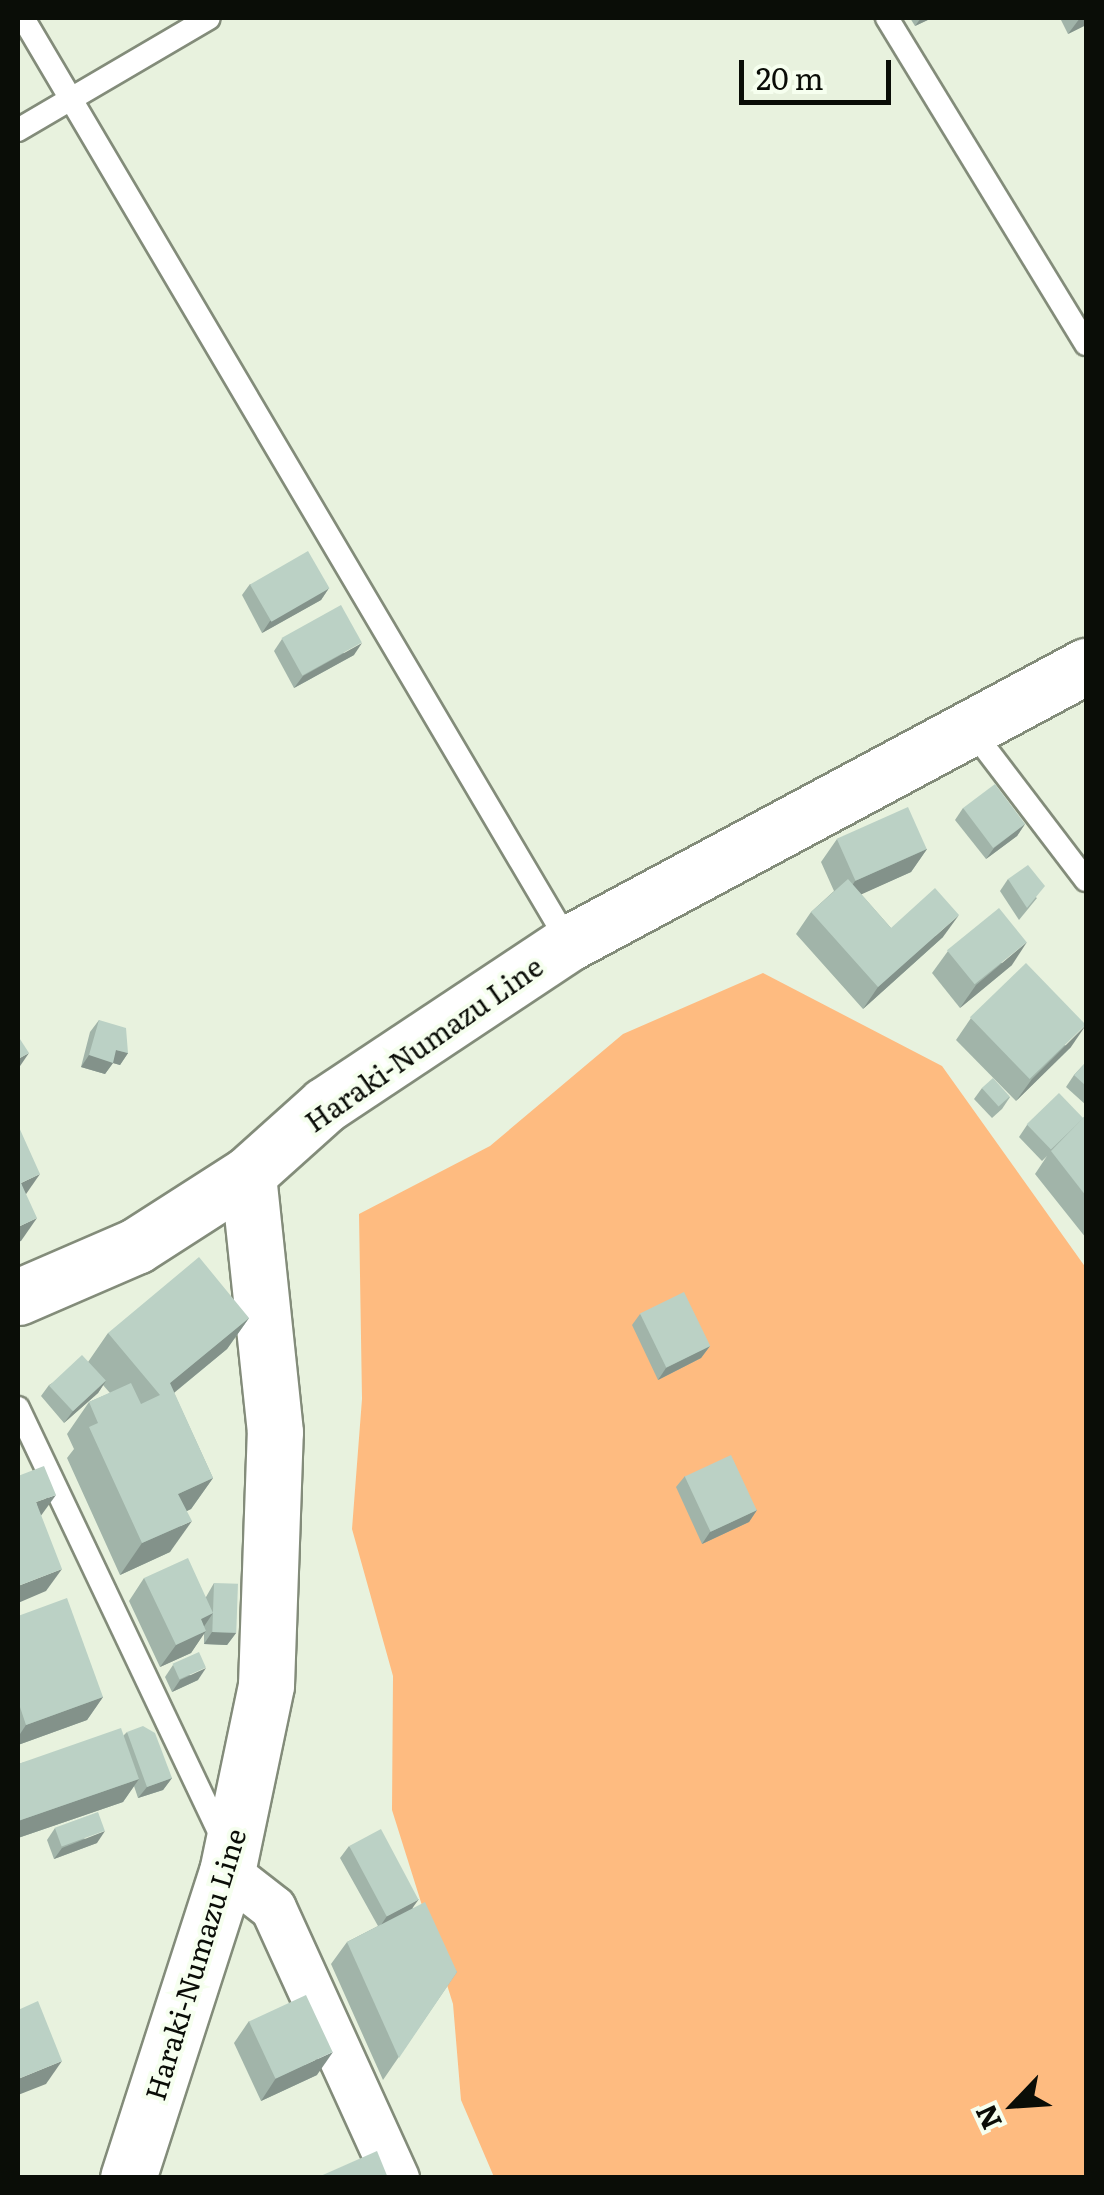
<!DOCTYPE html>
<style>
body{margin:0}
#map{position:relative;width:1104px;height:2195px;overflow:hidden;background:#e8f2de;font-family:Literata,serif}
div>[style]{position:absolute}
.green>*{inset:0;background:#febb80}
.roads{filter:drop-shadow(2px 0 #838c7a) drop-shadow(-2px 0 #838c7a) drop-shadow(0 2px #838c7a) drop-shadow(0 -2px #838c7a)}
.service>*{height:22px;margin:-11px;padding:0 11px;transform-origin:11px;border-radius:11px;background:#fff}
.minor>*{height:45px;margin:-22.5px;padding:0 22.5px;transform-origin:22.5px;border-radius:22.5px;background:#fff}
.secondary>*{height:55px;margin:-27.5px;padding:0 27.5px;transform-origin:27.5px;border-radius:27.5px;background:#fff}
.wall>*{inset:0;background:#a1b4a9}
.shaded-wall>*{inset:0;background:#83928a}
.building>*{inset:0;background:#bbd1c5;transform-origin:0 0}
span{translate:-50% -50%;white-space:nowrap;text-align:center;line-height:1.15;-webkit-text-stroke:8px #f6ffef;paint-order:stroke}
.street-label{font-size:28px;color:#0a0d07}
.frame{position:absolute;inset:0;border:20px solid #0a0d07;pointer-events:none}
.north{position:absolute;left:964px;top:2055px;width:100px;height:100px;-webkit-text-stroke:8px #f6ffef;paint-order:stroke;rotate:245deg;font-size:28px;font-weight:700;line-height:40px;text-align:center;color:#0a0d07}
.north::after{content:'';display:block;margin:auto;width:35px;height:45px;background:#0a0d07;clip-path:polygon(50% 0,100% 100%,50% 72%,0 100%)}
.scale{position:absolute;left:739px;top:60px;width:152px;height:45px;box-sizing:border-box;border:5px solid #0a0d07;border-top:0;padding-left:12px;font-size:30px;line-height:35px;white-space:nowrap;color:#0a0d07;-webkit-text-stroke:8px #f6ffef;paint-order:stroke}
</style>
<div id="map">
<div class="green">
<i style="clip-path:polygon(763px 973px,942px 1066px,1086px 1268px,1086px 2177px,494px 2177px,461px 2100px,453px 2004px,392px 1810px,393px 1676px,352px 1529px,362px 1399px,359px 1214px,490px 1146px,623px 1034px)"></i>
</div>
<div class="roads">
<div class="service">
<i style="left:23px;top:18px;width:1074px;rotate:59.45deg"></i>
<i style="left:887px;top:18px;width:382px;rotate:58.6deg"></i>
<i style="left:18px;top:130px;width:221px;rotate:-30.4deg"></i>
<i style="left:970px;top:728px;width:191px;rotate:52.7deg"></i>
<i style="left:18px;top:1408px;width:478px;rotate:64.6deg"></i>
</div>
<div class="minor">
<i style="left:227px;top:1872px;width:58px;rotate:38deg"></i>
<i style="left:273px;top:1908px;width:297px;rotate:65.5deg"></i>
</div>
<div class="secondary">
<i style="left:18px;top:1297px;width:129px;rotate:-23.4deg"></i>
<i style="left:136px;top:1246px;width:133px;rotate:-32.7deg"></i>
<i style="left:128px;top:2178px;width:322px;rotate:-72.1deg"></i>
<i style="left:227px;top:1872px;width:191px;rotate:-78.2deg"></i>
<i style="left:266px;top:1685px;width:253px;rotate:-88deg"></i>
<i style="left:275px;top:1432px;width:259px;rotate:-96deg"></i>
<i style="left:248px;top:1174px;width:103px;rotate:-41.9deg"></i>
<i style="left:325px;top:1105px;width:293px;rotate:-33.6deg"></i>
<i style="left:569px;top:943px;width:587px;rotate:-28.18deg"></i>
</div>
</div>
<div class="wall">
<i style="clip-path:polygon(910px 18px,932px 18px,915px 26px)"></i>
<i style="clip-path:polygon(1060px 18px,1086px 18px,1086px 25px,1068px 34px)"></i>
<i style="clip-path:polygon(250px 584px,329px 588px,321px 600px,262px 633px,242px 595px)"></i>
<i style="clip-path:polygon(282px 639px,354px 655px,294px 688px,274px 651px)"></i>
<i style="clip-path:polygon(963px 808px,1025px 824px,1017px 836px,986px 859px,955px 820px)"></i>
<i style="clip-path:polygon(837px 839px,927px 849px,911px 872px,861px 894px,891px 928px,943px 937px,863px 1009px,796px 934px,811px 912px,834px 891px,821px 862px)"></i>
<i style="clip-path:polygon(1008px 879px,1037px 898px,1019px 920px,1000px 891px)"></i>
<i style="clip-path:polygon(948px 951px,1012px 965px,960px 1008px,932px 973px)"></i>
<i style="clip-path:polygon(971px 1018px,1071px 1047px,1016px 1101px,956px 1040px)"></i>
<i style="clip-path:polygon(99px 1020px,128px 1053px,120px 1065px,113px 1063px,105px 1074px,81px 1067px,90px 1032px)"></i>
<i style="clip-path:polygon(1086px 1062px,1086px 1105px,1066px 1087px,1074px 1075px)"></i>
<i style="clip-path:polygon(982px 1088px,1010px 1097px,1002px 1109px,992px 1118px,974px 1099px)"></i>
<i style="clip-path:polygon(1086px 1115px,1086px 1238px,1035px 1174px,1047px 1156px,1042px 1161px,1019px 1137px,1027px 1125px,1083px 1118px)"></i>
<i style="clip-path:polygon(640px 1314px,710px 1346px,701px 1358px,658px 1380px,632px 1325px)"></i>
<i style="clip-path:polygon(249px 1318px,227px 1349px,174px 1393px,213px 1478px,191px 1509px,187px 1511px,170px 1552px,120px 1575px,67px 1458px,74px 1449px,67px 1434px,89px 1402px,110px 1393px,103px 1385px,98px 1393px,64px 1423px,41px 1396px,49px 1385px,88px 1362px,108px 1333px)"></i>
<i style="clip-path:polygon(685px 1476px,757px 1510px,749px 1522px,702px 1544px,676px 1487px)"></i>
<i style="clip-path:polygon(144px 1578px,206px 1597px,214px 1583px,236px 1633px,227px 1645px,204px 1644px,204px 1633px,191px 1653px,160px 1667px,129px 1601px)"></i>
<i style="clip-path:polygon(18px 1616px,103px 1697px,87px 1720px,18px 1745px)"></i>
<i style="clip-path:polygon(173px 1665px,198px 1680px,172px 1692px,165px 1677px)"></i>
<i style="clip-path:polygon(127px 1732px,172px 1778px,163px 1790px,138px 1798px,134px 1786px,123px 1802px,18px 1838px,18px 1764px,123px 1736px)"></i>
<i style="clip-path:polygon(55px 1828px,97px 1843px,54px 1859px,47px 1840px)"></i>
<i style="clip-path:polygon(349px 1846px,413px 1908px,457px 1972px,383px 2080px,331px 1964px,347px 1942px,378px 1926px,340px 1858px)"></i>
<i style="clip-path:polygon(249px 2021px,317px 2075px,261px 2101px,234px 2043px)"></i>
</div>
<div class="shaded-wall">
<i style="clip-path:polygon(921px 18px,932px 18px,915px 26px)"></i>
<i style="clip-path:polygon(1080px 18px,1086px 18px,1086px 25px,1068px 34px)"></i>
<i style="clip-path:polygon(329px 588px,321px 600px,262px 633px,270px 621px)"></i>
<i style="clip-path:polygon(362px 643px,354px 655px,294px 688px,303px 676px)"></i>
<i style="clip-path:polygon(1025px 824px,1017px 836px,986px 859px,994px 848px)"></i>
<i style="clip-path:polygon(927px 849px,911px 872px,840px 904px,855px 881px)"></i>
<i style="clip-path:polygon(959px 915px,943px 937px,863px 1009px,878px 987px)"></i>
<i style="clip-path:polygon(1027px 942px,1012px 965px,960px 1008px,976px 985px)"></i>
<i style="clip-path:polygon(1086px 1025px,1071px 1047px,1016px 1101px,1032px 1079px)"></i>
<i style="clip-path:polygon(116px 1050px,128px 1053px,120px 1065px,113px 1063px,105px 1074px,81px 1067px,89px 1055px)"></i>
<i style="clip-path:polygon(29px 1053px,18px 1069px,18px 1059px)"></i>
<i style="clip-path:polygon(40px 1174px,24px 1197px,21px 1183px)"></i>
<i style="clip-path:polygon(37px 1218px,21px 1241px,18px 1242px,18px 1227px)"></i>
<i style="clip-path:polygon(249px 1318px,227px 1349px,148px 1414px,170px 1383px)"></i>
<i style="clip-path:polygon(710px 1346px,701px 1358px,658px 1380px,666px 1368px)"></i>
<i style="clip-path:polygon(106px 1381px,98px 1393px,64px 1423px,73px 1411px)"></i>
<i style="clip-path:polygon(213px 1478px,191px 1509px,156px 1525px,178px 1494px)"></i>
<i style="clip-path:polygon(56px 1495px,40px 1517px,36px 1502px)"></i>
<i style="clip-path:polygon(757px 1510px,749px 1522px,702px 1544px,710px 1532px)"></i>
<i style="clip-path:polygon(192px 1521px,170px 1552px,120px 1575px,142px 1543px)"></i>
<i style="clip-path:polygon(62px 1569px,46px 1591px,18px 1603px,18px 1586px)"></i>
<i style="clip-path:polygon(213px 1613px,199px 1634px,206px 1631px,191px 1653px,160px 1667px,176px 1645px,201px 1619px)"></i>
<i style="clip-path:polygon(212px 1632px,236px 1633px,227px 1645px,204px 1644px)"></i>
<i style="clip-path:polygon(206px 1668px,198px 1680px,172px 1692px,180px 1680px)"></i>
<i style="clip-path:polygon(103px 1697px,87px 1720px,18px 1745px,18px 1737px,26px 1725px)"></i>
<i style="clip-path:polygon(172px 1778px,163px 1790px,138px 1798px,147px 1787px)"></i>
<i style="clip-path:polygon(139px 1779px,123px 1802px,18px 1838px,18px 1821px)"></i>
<i style="clip-path:polygon(105px 1831px,97px 1843px,54px 1859px,62px 1848px)"></i>
<i style="clip-path:polygon(419px 1899px,411px 1910px,379px 1928px,387px 1916px)"></i>
<i style="clip-path:polygon(333px 2052px,317px 2075px,261px 2101px,276px 2078px)"></i>
<i style="clip-path:polygon(62px 2061px,46px 2084px,18px 2095px,18px 2079px)"></i>
</div>
<div class="building">
<i style="left:308px;top:551px;width:43px;height:67px;rotate:60deg"></i>
<i style="left:341px;top:605px;width:43px;height:68px;rotate:61deg"></i>
<i style="left:995px;top:784px;width:50px;height:40px;rotate:53deg"></i>
<i style="left:908px;top:807px;width:46px;height:78px;rotate:66deg"></i>
<i style="clip-path:polygon(1028px 865px,1045px 886px,1027px 908px,1008px 879px)"></i>
<i style="clip-path:polygon(848px 879px,891px 928px,935px 888px,959px 915px,878px 987px,811px 912px)"></i>
<i style="left:999px;top:908px;width:44px;height:67px;rotate:51deg"></i>
<i style="left:1026px;top:963px;width:86px;height:78px;rotate:46deg"></i>
<i style="clip-path:polygon(99px 1020px,126px 1028px,128px 1053px,116px 1050px,113px 1063px,89px 1055px)"></i>
<i style="clip-path:polygon(18px 1036px,29px 1053px,18px 1059px)"></i>
<i style="clip-path:polygon(1086px 1062px,1086px 1086px,1074px 1075px)"></i>
<i style="left:993px;top:1078px;width:25px;height:15px;rotate:48deg"></i>
<i style="left:1059px;top:1093px;width:35px;height:45px;rotate:46deg"></i>
<i style="clip-path:polygon(1086px 1115px,1086px 1196px,1051px 1151px)"></i>
<i style="clip-path:polygon(18px 1125px,40px 1174px,21px 1183px,37px 1218px,18px 1227px)"></i>
<i style="clip-path:polygon(199px 1257px,249px 1318px,170px 1383px,213px 1478px,178px 1494px,192px 1521px,142px 1543px,89px 1427px,98px 1423px,89px 1402px,131px 1383px,141px 1404px,160px 1395px,108px 1333px)"></i>
<i style="left:684px;top:1292px;width:60px;height:49px;rotate:64deg"></i>
<i style="left:82px;top:1355px;width:35px;height:45px;rotate:47deg"></i>
<i style="left:731px;top:1455px;width:61px;height:51px;rotate:65deg"></i>
<i style="clip-path:polygon(44px 1466px,56px 1495px,36px 1502px,62px 1569px,18px 1586px,18px 1476px)"></i>
<i style="clip-path:polygon(188px 1558px,213px 1613px,201px 1619px,206px 1631px,176px 1645px,144px 1578px)"></i>
<i style="left:214px;top:1583px;width:24px;height:49px;rotate:2deg"></i>
<i style="clip-path:polygon(67px 1598px,103px 1697px,26px 1725px,18px 1701px,18px 1616px)"></i>
<i style="left:199px;top:1652px;width:17px;height:29px;rotate:66deg"></i>
<i style="clip-path:polygon(143px 1726px,155px 1733px,172px 1778px,147px 1787px,127px 1732px)"></i>
<i style="clip-path:polygon(121px 1728px,139px 1779px,18px 1821px,18px 1764px)"></i>
<i style="left:98px;top:1812px;width:20px;height:46px;rotate:70deg"></i>
<i style="left:381px;top:1829px;width:80px;height:36px;rotate:62deg"></i>
<i style="clip-path:polygon(425px 1902px,457px 1972px,399px 2058px,347px 1942px)"></i>
<i style="left:306px;top:1995px;width:63px;height:63px;rotate:65deg"></i>
<i style="clip-path:polygon(38px 2001px,62px 2061px,18px 2079px,18px 2010px)"></i>
<i style="clip-path:polygon(377px 2151px,388px 2178px,316px 2178px)"></i>
</div>
<div class="street-label">
<span style="left:423px;top:1043px;rotate:-35deg">Haraki-Numazu Line</span>
<span style="left:194px;top:1964px;rotate:-73deg">Haraki-Numazu Line</span>
</div>
<div class="frame"></div>
<div class="north">N</div>
<div class="scale">20 m</div>
</div>
